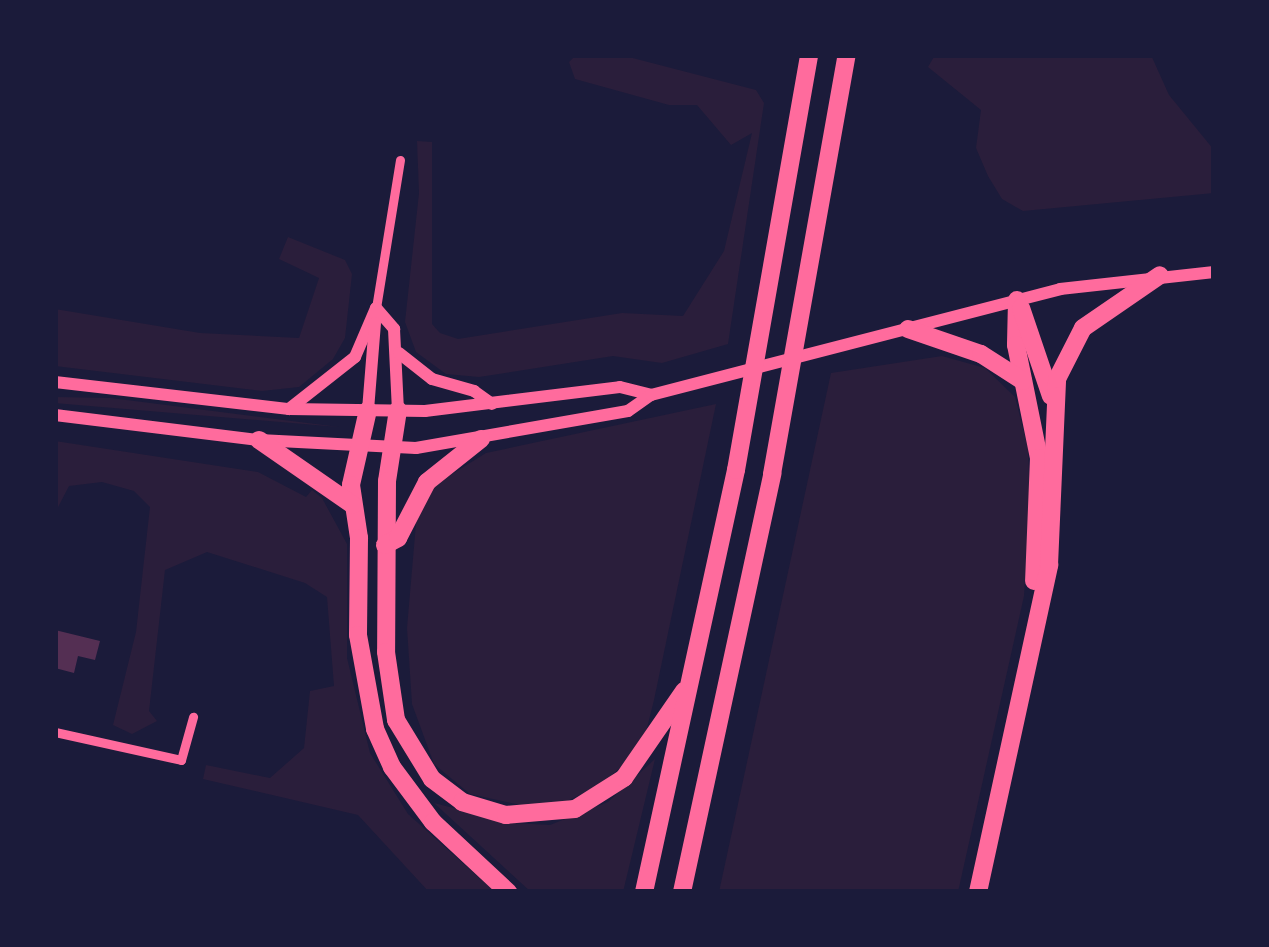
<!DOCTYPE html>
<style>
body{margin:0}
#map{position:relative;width:1269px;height:947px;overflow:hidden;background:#1b1b3a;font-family:"Varela Round",sans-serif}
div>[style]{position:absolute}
.green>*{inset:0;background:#2a1e3b}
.building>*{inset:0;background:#542f53}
.minor>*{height:9px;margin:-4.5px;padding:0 4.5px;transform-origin:4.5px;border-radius:4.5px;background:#ff6b9d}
.secondary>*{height:12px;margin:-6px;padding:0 6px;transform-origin:6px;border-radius:6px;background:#ff6b9d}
.motorway>*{height:18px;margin:-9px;padding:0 9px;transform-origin:9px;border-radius:9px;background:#ff6b9d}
span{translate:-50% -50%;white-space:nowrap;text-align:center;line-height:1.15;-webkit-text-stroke:10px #1b1b3a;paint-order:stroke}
.frame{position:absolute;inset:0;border:58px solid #1b1b3a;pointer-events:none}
</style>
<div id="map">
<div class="green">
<i style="clip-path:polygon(576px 55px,621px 55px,756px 90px,764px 103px,728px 344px,662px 363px,613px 356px,479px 377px,446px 374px,416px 352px,405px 322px,419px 193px,417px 141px,432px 142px,432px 324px,440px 333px,458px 339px,622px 313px,683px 316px,724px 251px,752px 133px,731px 145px,697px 105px,669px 105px,575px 79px,569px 62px)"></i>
<i style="clip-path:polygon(935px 55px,1151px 55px,1169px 95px,1214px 150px,1214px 193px,1023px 211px,1002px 199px,988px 176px,976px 148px,981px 110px,928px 67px)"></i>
<i style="clip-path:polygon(288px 237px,345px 260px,352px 274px,345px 338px,333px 359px,299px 387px,262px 391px,55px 366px,55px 309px,200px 333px,299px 338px,319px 278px,279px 259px)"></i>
<i style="clip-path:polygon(942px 356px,985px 368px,1015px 397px,1028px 448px,1030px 502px,1024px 596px,958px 892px,719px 892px,831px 373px)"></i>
<i style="clip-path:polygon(55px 397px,111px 398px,339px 427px,66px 404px,55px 403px)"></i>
<i style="clip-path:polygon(716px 404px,654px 700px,646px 732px,627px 762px,600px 785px,561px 804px,525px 806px,470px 794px,434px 764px,412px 704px,407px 628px,417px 512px,436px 484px,486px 453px)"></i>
<i style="clip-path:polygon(55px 441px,258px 472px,306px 497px,312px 490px,322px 498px,347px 544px,347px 658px,370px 753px,408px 814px,495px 892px,429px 892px,358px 815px,203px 779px,206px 765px,270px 778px,304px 748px,310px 691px,334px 686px,327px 597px,305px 583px,207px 552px,165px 570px,149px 711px,157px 721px,132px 734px,113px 725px,136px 632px,150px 507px,134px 491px,102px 482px,69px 486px,55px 513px)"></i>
<i style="clip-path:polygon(655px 759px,623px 892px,531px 892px,434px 803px,512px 823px,550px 825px,608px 802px)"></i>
</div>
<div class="building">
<i style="clip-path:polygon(55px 630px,100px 641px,95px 660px,78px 656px,74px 673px,55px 668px)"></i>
</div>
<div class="minor">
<i style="left:376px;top:308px;width:150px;rotate:-80.8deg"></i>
<i style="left:55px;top:732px;width:129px;rotate:12.5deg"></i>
<i style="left:181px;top:760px;width:45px;rotate:-74.4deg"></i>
</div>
<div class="secondary">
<i style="left:376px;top:308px;width:28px;rotate:49deg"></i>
<i style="left:394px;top:329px;width:81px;rotate:87.2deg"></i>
<i style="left:399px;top:353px;width:42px;rotate:38.2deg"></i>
<i style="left:432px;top:379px;width:44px;rotate:15.9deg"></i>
<i style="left:474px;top:391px;width:22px;rotate:36deg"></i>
<i style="left:55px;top:382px;width:236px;rotate:6.6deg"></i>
<i style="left:289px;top:409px;width:136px;rotate:0.8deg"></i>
<i style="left:425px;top:411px;width:196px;rotate:-7deg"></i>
<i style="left:620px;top:387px;width:32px;rotate:14deg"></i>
<i style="left:289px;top:409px;width:84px;rotate:-38.2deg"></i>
<i style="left:355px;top:357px;width:53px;rotate:-66.8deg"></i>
<i style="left:368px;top:410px;width:87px;rotate:-85.4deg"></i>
<i style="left:55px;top:415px;width:206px;rotate:7deg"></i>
<i style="left:259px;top:440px;width:157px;rotate:2.9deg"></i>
<i style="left:416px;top:448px;width:215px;rotate:-9.9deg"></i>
<i style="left:628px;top:411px;width:28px;rotate:-35deg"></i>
<i style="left:651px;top:395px;width:423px;rotate:-14.5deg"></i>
<i style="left:1060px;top:289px;width:155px;rotate:-6.3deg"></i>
</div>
<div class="motorway">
<i style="left:1017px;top:300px;width:45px;rotate:91.3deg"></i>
<i style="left:1016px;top:345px;width:115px;rotate:78.5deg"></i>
<i style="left:1039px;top:458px;width:123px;rotate:92.3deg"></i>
<i style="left:1021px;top:308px;width:93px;rotate:71.2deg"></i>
<i style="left:908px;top:329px;width:77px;rotate:18.9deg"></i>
<i style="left:981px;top:354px;width:50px;rotate:32.7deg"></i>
<i style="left:368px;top:410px;width:77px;rotate:102.8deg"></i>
<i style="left:351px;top:485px;width:54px;rotate:81.4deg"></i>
<i style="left:359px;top:538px;width:97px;rotate:90.6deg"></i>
<i style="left:358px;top:635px;width:96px;rotate:79.7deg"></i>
<i style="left:375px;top:729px;width:42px;rotate:65.9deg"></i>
<i style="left:392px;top:767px;width:69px;rotate:53.3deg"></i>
<i style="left:433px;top:822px;width:103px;rotate:43deg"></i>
<i style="left:398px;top:410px;width:72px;rotate:98.8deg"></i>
<i style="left:387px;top:481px;width:171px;rotate:90.3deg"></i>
<i style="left:386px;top:652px;width:69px;rotate:81.6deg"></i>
<i style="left:396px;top:720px;width:69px;rotate:58.6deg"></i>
<i style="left:432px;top:779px;width:38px;rotate:37deg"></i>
<i style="left:462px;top:802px;width:46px;rotate:16.5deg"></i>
<i style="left:506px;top:815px;width:69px;rotate:-5deg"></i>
<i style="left:575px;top:809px;width:58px;rotate:-32.3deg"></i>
<i style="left:624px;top:778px;width:106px;rotate:-55.4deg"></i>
<i style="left:259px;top:440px;width:114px;rotate:34.7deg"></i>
<i style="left:385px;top:545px;width:15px;rotate:-28deg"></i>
<i style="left:398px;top:538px;width:63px;rotate:-62.6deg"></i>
<i style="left:427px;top:482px;width:69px;rotate:-38.5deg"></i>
<i style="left:644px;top:892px;width:432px;rotate:-77.7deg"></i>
<i style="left:736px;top:470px;width:421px;rotate:-80deg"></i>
<i style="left:682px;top:892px;width:428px;rotate:-77.8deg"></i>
<i style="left:772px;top:474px;width:426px;rotate:-79.9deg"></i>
<i style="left:978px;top:892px;width:335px;rotate:-77.7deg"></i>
<i style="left:1049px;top:565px;width:186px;rotate:-87.5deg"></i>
<i style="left:1057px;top:379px;width:57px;rotate:-63deg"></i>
<i style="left:1083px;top:328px;width:93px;rotate:-34.5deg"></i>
</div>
<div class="frame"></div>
</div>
